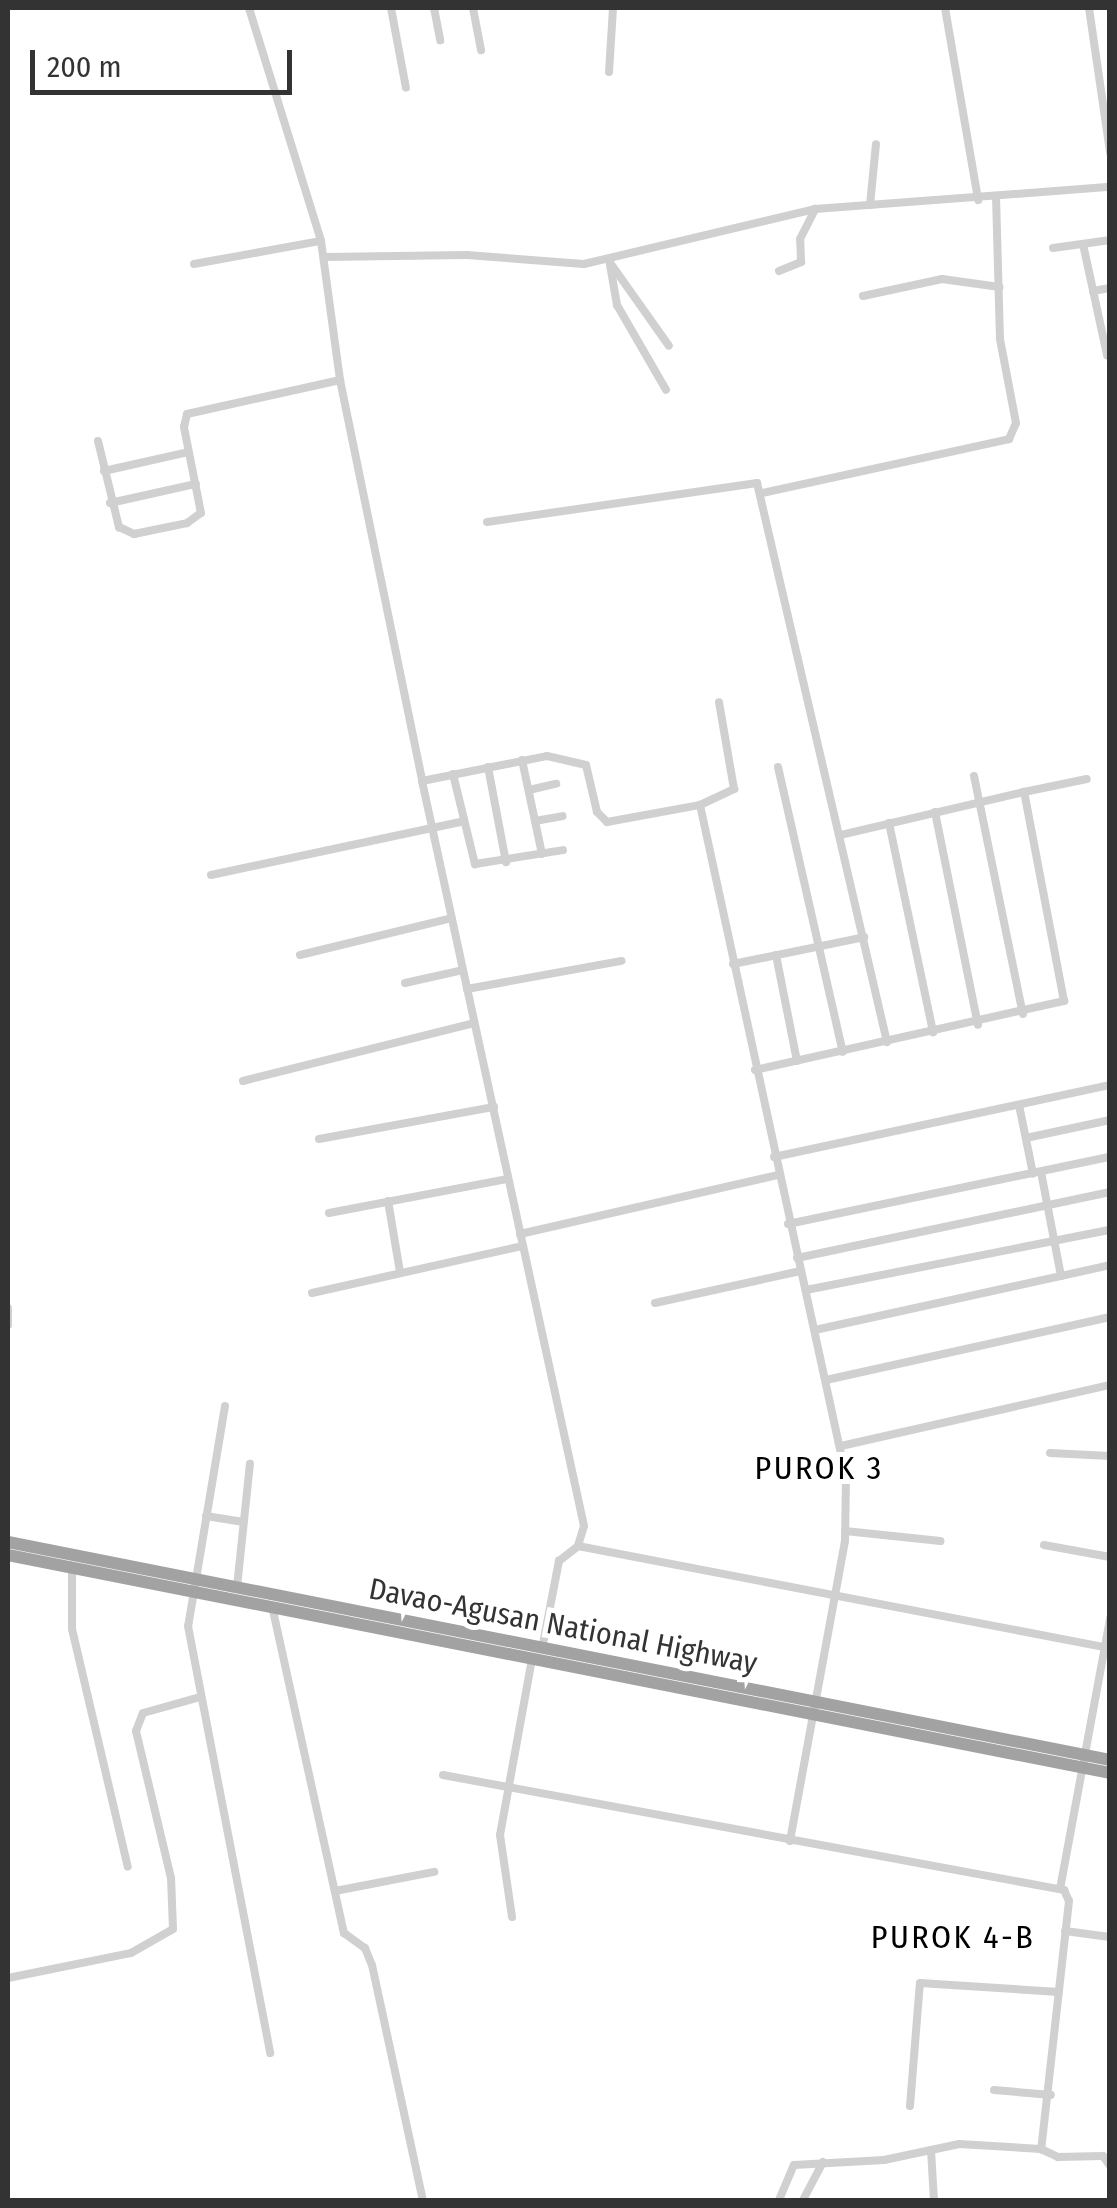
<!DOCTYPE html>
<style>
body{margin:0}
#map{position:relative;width:1117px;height:2208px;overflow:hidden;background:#fff;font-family:"Fira Sans Condensed",sans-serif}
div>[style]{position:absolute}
.minor>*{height:8px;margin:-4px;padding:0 4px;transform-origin:4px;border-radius:4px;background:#d0d0d0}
.trunk>*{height:12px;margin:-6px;padding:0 6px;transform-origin:6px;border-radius:6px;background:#a2a2a2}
span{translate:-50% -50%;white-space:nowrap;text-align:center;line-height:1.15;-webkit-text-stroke:10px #fff;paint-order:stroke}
.street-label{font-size:30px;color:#333}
.neighbourhood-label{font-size:32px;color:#000;letter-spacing:2.5px}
.frame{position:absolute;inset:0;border:10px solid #333;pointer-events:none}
.scale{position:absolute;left:30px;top:50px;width:262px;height:45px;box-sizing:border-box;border:5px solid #333;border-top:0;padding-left:12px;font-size:30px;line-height:35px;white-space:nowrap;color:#333;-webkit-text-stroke:8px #fff;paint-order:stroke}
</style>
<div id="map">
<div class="minor">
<i style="left:249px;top:8px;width:244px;rotate:72.8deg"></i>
<i style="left:321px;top:241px;width:140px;rotate:82.2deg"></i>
<i style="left:340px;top:380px;width:409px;rotate:78.4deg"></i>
<i style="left:422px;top:781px;width:762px;rotate:77.73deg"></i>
<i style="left:584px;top:1526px;width:21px;rotate:107deg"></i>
<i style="left:391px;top:8px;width:81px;rotate:79.4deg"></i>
<i style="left:434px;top:8px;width:33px;rotate:79deg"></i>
<i style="left:473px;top:8px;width:43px;rotate:79.2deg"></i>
<i style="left:945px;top:8px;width:195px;rotate:80.2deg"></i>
<i style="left:1089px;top:8px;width:146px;rotate:81.7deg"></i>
<i style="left:609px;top:72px;width:64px;rotate:-86.4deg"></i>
<i style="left:870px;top:205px;width:61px;rotate:-84.4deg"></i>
<i style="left:1083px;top:244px;width:114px;rotate:77.8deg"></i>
<i style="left:1053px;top:248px;width:58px;rotate:-8deg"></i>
<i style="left:324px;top:257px;width:143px;rotate:-0.8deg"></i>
<i style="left:467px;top:255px;width:117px;rotate:4.4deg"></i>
<i style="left:584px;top:264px;width:237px;rotate:-13.4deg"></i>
<i style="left:815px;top:209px;width:296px;rotate:-4.3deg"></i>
<i style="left:609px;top:259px;width:47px;rotate:80.1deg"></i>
<i style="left:617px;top:305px;width:98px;rotate:60deg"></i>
<i style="left:194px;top:264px;width:129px;rotate:-10.3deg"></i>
<i style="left:611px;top:264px;width:100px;rotate:54.7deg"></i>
<i style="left:779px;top:271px;width:24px;rotate:-22deg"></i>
<i style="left:801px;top:262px;width:23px;rotate:-92deg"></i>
<i style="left:800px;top:239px;width:34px;rotate:-63deg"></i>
<i style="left:1093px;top:291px;width:17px;rotate:-10deg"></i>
<i style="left:863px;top:296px;width:81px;rotate:-12.1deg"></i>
<i style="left:942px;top:279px;width:58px;rotate:8deg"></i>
<i style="left:98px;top:441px;width:89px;rotate:76.3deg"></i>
<i style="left:119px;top:527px;width:17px;rotate:25deg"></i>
<i style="left:134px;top:534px;width:54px;rotate:-11.7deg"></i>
<i style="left:187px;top:523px;width:17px;rotate:-36deg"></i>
<i style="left:201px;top:513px;width:88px;rotate:-101.2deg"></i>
<i style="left:184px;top:427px;width:13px;rotate:-77deg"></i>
<i style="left:187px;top:414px;width:157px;rotate:-12.5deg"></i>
<i style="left:104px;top:471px;width:86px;rotate:-12.7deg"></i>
<i style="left:762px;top:493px;width:253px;rotate:-12.3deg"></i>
<i style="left:1009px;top:439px;width:17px;rotate:-66deg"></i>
<i style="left:1016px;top:423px;width:86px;rotate:-100.8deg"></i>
<i style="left:1000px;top:339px;width:140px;rotate:-91.6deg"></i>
<i style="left:110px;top:503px;width:88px;rotate:-12.5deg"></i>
<i style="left:487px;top:522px;width:273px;rotate:-8.2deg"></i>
<i style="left:757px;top:483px;width:574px;rotate:76.91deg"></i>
<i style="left:522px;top:760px;width:96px;rotate:78deg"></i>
<i style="left:488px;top:767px;width:97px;rotate:79.3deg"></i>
<i style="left:778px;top:767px;width:292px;rotate:77.2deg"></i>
<i style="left:453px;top:774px;width:93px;rotate:76.3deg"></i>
<i style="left:475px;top:864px;width:89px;rotate:-9deg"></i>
<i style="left:974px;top:776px;width:243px;rotate:78.4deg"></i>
<i style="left:422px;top:781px;width:127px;rotate:-11.3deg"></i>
<i style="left:547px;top:756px;width:40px;rotate:13deg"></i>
<i style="left:586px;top:765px;width:48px;rotate:76.8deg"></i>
<i style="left:597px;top:812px;width:14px;rotate:45deg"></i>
<i style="left:607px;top:822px;width:95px;rotate:-10.4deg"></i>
<i style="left:700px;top:805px;width:38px;rotate:-25deg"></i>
<i style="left:734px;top:789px;width:88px;rotate:-99.8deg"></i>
<i style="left:529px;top:790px;width:28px;rotate:-13deg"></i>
<i style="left:1024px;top:792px;width:64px;rotate:-11.7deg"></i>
<i style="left:700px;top:805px;width:688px;rotate:77.74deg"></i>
<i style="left:846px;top:1477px;width:64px;rotate:90.9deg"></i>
<i style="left:845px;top:1541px;width:305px;rotate:100.4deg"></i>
<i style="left:935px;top:812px;width:217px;rotate:78.6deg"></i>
<i style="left:535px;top:821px;width:28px;rotate:-10deg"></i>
<i style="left:889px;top:823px;width:214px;rotate:78.1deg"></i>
<i style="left:211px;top:875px;width:256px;rotate:-12deg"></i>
<i style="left:300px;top:955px;width:156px;rotate:-13.7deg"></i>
<i style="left:776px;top:955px;width:108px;rotate:78.8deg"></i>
<i style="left:733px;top:964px;width:134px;rotate:-11.6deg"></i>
<i style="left:405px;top:983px;width:59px;rotate:-12.6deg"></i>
<i style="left:467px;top:989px;width:157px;rotate:-10.3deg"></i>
<i style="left:755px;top:1070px;width:317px;rotate:-12.6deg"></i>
<i style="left:1064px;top:1001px;width:213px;rotate:-100.8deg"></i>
<i style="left:1024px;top:792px;width:189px;rotate:166.8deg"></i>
<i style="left:243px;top:1081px;width:238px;rotate:-14.1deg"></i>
<i style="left:1019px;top:1105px;width:70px;rotate:78.5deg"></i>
<i style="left:1026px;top:1138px;width:86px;rotate:-12.1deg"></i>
<i style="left:319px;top:1139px;width:178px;rotate:-10.4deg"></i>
<i style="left:774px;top:1157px;width:344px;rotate:-12.1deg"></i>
<i style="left:1041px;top:1172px;width:106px;rotate:79.1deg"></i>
<i style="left:388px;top:1201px;width:72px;rotate:80.4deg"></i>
<i style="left:329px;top:1213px;width:182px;rotate:-10.8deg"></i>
<i style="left:788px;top:1224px;width:329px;rotate:-11.8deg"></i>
<i style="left:520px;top:1234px;width:265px;rotate:-12.9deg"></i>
<i style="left:797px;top:1258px;width:320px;rotate:-11.9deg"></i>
<i style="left:806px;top:1290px;width:310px;rotate:-11.2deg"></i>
<i style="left:312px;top:1293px;width:215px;rotate:-12.6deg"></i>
<i style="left:655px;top:1303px;width:149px;rotate:-12.4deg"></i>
<i style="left:8px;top:1308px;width:17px;rotate:90deg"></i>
<i style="left:815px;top:1330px;width:302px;rotate:-12.4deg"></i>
<i style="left:826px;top:1380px;width:291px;rotate:-12.5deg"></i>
<i style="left:225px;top:1406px;width:223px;rotate:99.5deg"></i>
<i style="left:188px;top:1626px;width:435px;rotate:79.1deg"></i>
<i style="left:841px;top:1446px;width:276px;rotate:-12.8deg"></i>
<i style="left:1050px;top:1453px;width:60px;rotate:2.9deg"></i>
<i style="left:206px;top:1516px;width:38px;rotate:9deg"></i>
<i style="left:845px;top:1531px;width:96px;rotate:6deg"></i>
<i style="left:1044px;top:1545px;width:67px;rotate:10.3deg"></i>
<i style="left:72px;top:1568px;width:61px;rotate:90deg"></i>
<i style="left:72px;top:1629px;width:244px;rotate:76.8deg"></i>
<i style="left:237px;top:1587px;width:124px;rotate:-84deg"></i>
<i style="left:272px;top:1606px;width:335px;rotate:77.6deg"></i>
<i style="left:344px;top:1933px;width:26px;rotate:36deg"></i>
<i style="left:365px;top:1948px;width:18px;rotate:68deg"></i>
<i style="left:372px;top:1965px;width:240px;rotate:77.8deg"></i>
<i style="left:542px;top:1649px;width:90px;rotate:-79.1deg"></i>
<i style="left:559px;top:1561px;width:24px;rotate:-38deg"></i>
<i style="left:578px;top:1546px;width:536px;rotate:10.87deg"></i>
<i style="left:443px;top:1775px;width:632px;rotate:10.49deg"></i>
<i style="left:1064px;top:1890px;width:12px;rotate:66deg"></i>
<i style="left:1069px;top:1901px;width:250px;rotate:96.4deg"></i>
<i style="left:1060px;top:1889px;width:276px;rotate:-79.5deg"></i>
<i style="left:335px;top:1891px;width:101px;rotate:-10.9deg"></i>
<i style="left:512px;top:1917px;width:83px;rotate:-98.3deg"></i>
<i style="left:500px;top:1835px;width:179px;rotate:-79.7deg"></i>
<i style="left:1065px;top:1931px;width:45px;rotate:7.6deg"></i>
<i style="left:8px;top:1978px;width:126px;rotate:-11.5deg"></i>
<i style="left:131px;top:1953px;width:48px;rotate:-29.7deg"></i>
<i style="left:173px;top:1929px;width:51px;rotate:-92.2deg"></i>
<i style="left:171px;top:1878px;width:151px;rotate:-103.4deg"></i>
<i style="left:136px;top:1731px;width:19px;rotate:-69deg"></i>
<i style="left:143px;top:1713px;width:59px;rotate:-15.7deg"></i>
<i style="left:994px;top:2090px;width:57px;rotate:5deg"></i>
<i style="left:910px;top:2106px;width:123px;rotate:-85.4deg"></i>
<i style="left:920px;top:1983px;width:139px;rotate:3.7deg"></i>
<i style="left:931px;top:2150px;width:50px;rotate:86.6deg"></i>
<i style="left:779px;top:2200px;width:38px;rotate:-67deg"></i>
<i style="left:794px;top:2165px;width:90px;rotate:-3.2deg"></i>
<i style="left:884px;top:2160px;width:77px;rotate:-12deg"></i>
<i style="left:959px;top:2144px;width:82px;rotate:3.5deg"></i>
<i style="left:1041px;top:2149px;width:19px;rotate:25deg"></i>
<i style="left:1058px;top:2157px;width:45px;rotate:-1.3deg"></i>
<i style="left:1103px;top:2156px;width:12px;rotate:55deg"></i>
<i style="left:803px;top:2200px;width:43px;rotate:-62.2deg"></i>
</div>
<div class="trunk">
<i style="left:8px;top:1542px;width:1123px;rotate:11.19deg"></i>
<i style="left:8px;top:1555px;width:1123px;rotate:11.19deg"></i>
</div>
<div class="street-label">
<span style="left:563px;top:1626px;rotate:11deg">Davao-Agusan National Highway</span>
</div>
<div class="neighbourhood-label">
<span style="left:819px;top:1468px">PUROK 3</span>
<span style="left:953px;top:1937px">PUROK 4-B</span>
</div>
<div class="frame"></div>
<div class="scale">200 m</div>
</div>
